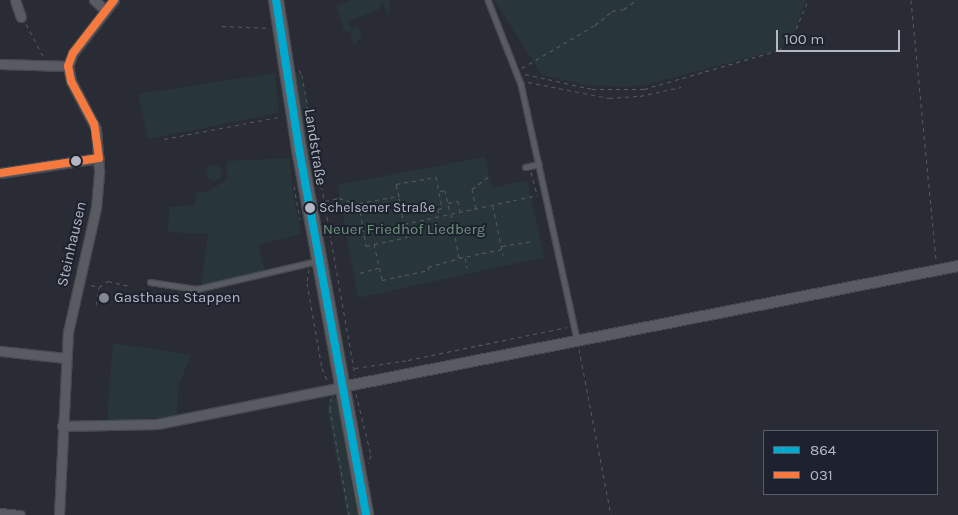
<!DOCTYPE html>
<meta charset="utf-8">
<style>
body{margin:0}
#map{position:relative;width:958px;height:515px;overflow:hidden;background:#2a2c35;font-family:Karla,sans-serif}
div>[style]{position:absolute}
.green>*{inset:0;background:#28363a}
.round{border-radius:50%}
.path>*{height:1px;margin-top:-0.5px;transform-origin:0;background:repeating-linear-gradient(90deg,#565a5f 0 4px,transparent 0 8px)}
.roads{filter:drop-shadow(1px 0 #47494f) drop-shadow(-1px 0 #47494f) drop-shadow(0 1px #47494f) drop-shadow(0 -1px #47494f)}
.service>*{height:4.5px;margin:-2.25px;padding:0 2.25px;transform-origin:2.25px;border-radius:2.25px;background:#595b62}
.minor>*{height:9px;margin:-4.5px;padding:0 4.5px;transform-origin:4.5px;border-radius:4.5px;background:#595b62}
.tertiary>*{height:10px;margin:-5px;padding:0 5px;transform-origin:5px;border-radius:5px;background:#595b62}
.primary>*{height:14px;margin:-7px;padding:0 7px;transform-origin:7px;border-radius:7px;background:#5b5e64}
.bus-1>*{height:8px;margin:-4px;padding:0 4px;transform-origin:4px;border-radius:4px;background:#00a9ce}
.bus-2>*{height:8px;margin:-4px;padding:0 4px;transform-origin:4px;border-radius:4px;background:#f6793e}
.dots>*{width:14px;height:14px;translate:-50% -50%;box-sizing:border-box;border:2px solid #1e222e;border-radius:50%}
span{translate:-50% -50%;white-space:nowrap;text-align:center;line-height:1.15;-webkit-text-stroke:4px #1e222e;paint-order:stroke}
.bus-label{font-size:14px;color:#b4b8c5}
.left{translate:0 -50%;text-align:left}
.street-label{font-size:15px;color:#b4b8c5}
.park-label{font-size:15px;color:#6d937c}
.poi-label{font-size:15px;color:#b4b8c5}
.legend{position:absolute;left:763px;top:430px;width:175px;height:65px;box-sizing:border-box;background:#1e222e;border:1px solid #5a5e6a;margin:0;padding:6px 9px;list-style:none;font-size:15px;color:#b4b8c5}
.legend li{display:flex;align-items:center;gap:10px;height:25px}
.legend b{width:25px;border:1px solid #5a5e6a}
.scale{position:absolute;left:776px;top:30px;width:124px;height:22px;box-sizing:border-box;border:2px solid #b4b8c5;border-top:0;padding-left:6px;font-size:15px;line-height:18px;white-space:nowrap;color:#b4b8c5;-webkit-text-stroke:4px #1e222e;paint-order:stroke}
</style>
<div id="map">
<div class="green">
<i style="clip-path:polygon(353px 0,390px 0,389px 19px,383px 2px,378px 10px,348px 21px,351px 28px,357px 26px,361px 31px,361px 36px,354px 45px,350px 31px,345px 32px,336px 6px)"></i>
<i style="clip-path:polygon(494px 0,806px 0,793px 35px,776px 51px,644px 85px,626px 87px,587px 85px,542px 75px)"></i>
<i style="clip-path:polygon(275px 73px,279px 113px,148px 139px,138px 94px)"></i>
<i style="clip-path:polygon(300px 73px,302px 76px,320px 180px,308px 182px,293px 74px)"></i>
<i style="clip-path:polygon(485px 157px,492px 188px,527px 180px,544px 257px,358px 298px,337px 185px)"></i>
<i style="clip-path:polygon(290px 158px,292px 187px,301px 234px,258px 245px,265px 272px,201px 286px,208px 234px,167px 232px,170px 207px,195px 205px,196px 193px,209px 191px,227px 179px,227px 161px)"></i>
<i class="round" style="left:206px;top:165px;width:16px;height:16px"></i>
<i style="clip-path:polygon(113px 343px,191px 355px,178px 387px,177px 417px,107px 421px)"></i>
<i style="clip-path:polygon(333px 395px,337px 400px,357px 515px,347px 515px,328px 412px,327px 406px)"></i>
</div>
<div class="path">
<i style="left:911px;top:0;width:261px;rotate:84.5deg"></i>
<i style="left:26px;top:24px;width:38px;rotate:62deg"></i>
<i style="left:222px;top:26px;width:47px;rotate:2.4deg"></i>
<i style="left:522px;top:68px;width:85px;rotate:-30.5deg"></i>
<i style="left:595px;top:25px;width:22px;rotate:-39deg"></i>
<i style="left:612px;top:11px;width:12px;rotate:-9deg"></i>
<i style="left:624px;top:9px;width:16px;rotate:-35deg"></i>
<i style="left:299px;top:70px;width:6px;rotate:59deg"></i>
<i style="left:302px;top:75px;width:305px;rotate:80deg"></i>
<i style="left:525px;top:74px;width:69px;rotate:12.6deg"></i>
<i style="left:592px;top:89px;width:52px"></i>
<i style="left:644px;top:89px;width:141px;rotate:-16.1deg"></i>
<i style="left:779px;top:50px;width:20px;rotate:-45deg"></i>
<i style="left:793px;top:36px;width:39px;rotate:-67deg"></i>
<i style="left:528px;top:82px;width:83px;rotate:11.2deg"></i>
<i style="left:609px;top:98px;width:31px;rotate:-4deg"></i>
<i style="left:640px;top:96px;width:42px;rotate:-12.4deg"></i>
<i style="left:164px;top:139px;width:121px;rotate:-10.9deg"></i>
<i style="left:531px;top:172px;width:24px;rotate:75deg"></i>
<i style="left:294px;top:186px;width:34px;rotate:80deg"></i>
<i style="left:440px;top:191px;width:5px;rotate:-11deg"></i>
<i style="left:445px;top:190px;width:24px;rotate:78deg"></i>
<i style="left:399px;top:198px;width:25px;rotate:79deg"></i>
<i style="left:325px;top:201px;width:14px;rotate:-12deg"></i>
<i style="left:339px;top:198px;width:21px;rotate:17deg"></i>
<i style="left:359px;top:204px;width:43px;rotate:80.5deg"></i>
<i style="left:366px;top:246px;width:42px;rotate:-12.4deg"></i>
<i style="left:407px;top:237px;width:13px;rotate:-103deg"></i>
<i style="left:404px;top:224px;width:137px;rotate:-12.2deg"></i>
<i style="left:359px;top:203px;width:41px;rotate:-9.9deg"></i>
<i style="left:399px;top:196px;width:12px;rotate:-104deg"></i>
<i style="left:396px;top:184px;width:41px;rotate:-9.9deg"></i>
<i style="left:436px;top:177px;width:32px;rotate:79deg"></i>
<i style="left:442px;top:208px;width:4px;rotate:166deg"></i>
<i style="left:438px;top:209px;width:7px;rotate:82deg"></i>
<i style="left:448px;top:203px;width:10px;rotate:-11deg"></i>
<i style="left:458px;top:201px;width:10px;rotate:79deg"></i>
<i style="left:493px;top:206px;width:50px;rotate:78.5deg"></i>
<i style="left:476px;top:208px;width:19px;rotate:-102deg"></i>
<i style="left:472px;top:189px;width:21px;rotate:-37deg"></i>
<i style="left:451px;top:214px;width:45px;rotate:79.7deg"></i>
<i style="left:459px;top:258px;width:44px;rotate:-11.8deg"></i>
<i style="left:75px;top:233px;width:6px;rotate:9deg"></i>
<i style="left:374px;top:244px;width:37px;rotate:77deg"></i>
<i style="left:382px;top:280px;width:48px;rotate:-12deg"></i>
<i style="left:429px;top:270px;width:3px;rotate:-108deg"></i>
<i style="left:428px;top:267px;width:32px;rotate:-16deg"></i>
<i style="left:502px;top:246px;width:30px;rotate:-9deg"></i>
<i style="left:465px;top:258px;width:10px;rotate:79deg"></i>
<i style="left:309px;top:269px;width:14px;rotate:98deg"></i>
<i style="left:307px;top:283px;width:86px;rotate:80deg"></i>
<i style="left:322px;top:368px;width:15px;rotate:67deg"></i>
<i style="left:360px;top:273px;width:19px;rotate:-16deg"></i>
<i style="left:91px;top:285px;width:8px;rotate:14deg"></i>
<i style="left:99px;top:287px;width:11px;rotate:-34deg"></i>
<i style="left:108px;top:281px;width:23px;rotate:13deg"></i>
<i style="left:96px;top:305px;width:18px;rotate:-81deg"></i>
<i style="left:579px;top:349px;width:169px;rotate:79.1deg"></i>
<i style="left:355px;top:368px;width:54px;rotate:-8.6deg"></i>
<i style="left:408px;top:360px;width:162px;rotate:-11.7deg"></i>
<i style="left:356px;top:394px;width:63px;rotate:76.2deg"></i>
<i style="left:371px;top:455px;width:9px;rotate:108deg"></i>
<i style="left:331px;top:398px;width:11px;rotate:95deg"></i>
<i style="left:330px;top:409px;width:108px;rotate:79.8deg"></i>
</div>
<div class="roads">
<div class="service">
<i style="left:488px;top:0;width:90px;rotate:68.6deg"></i>
<i style="left:521px;top:84px;width:261px;rotate:77.6deg"></i>
<i style="left:525px;top:167px;width:14px;rotate:-12deg"></i>
<i style="left:150px;top:282px;width:48px;rotate:8.5deg"></i>
<i style="left:197px;top:289px;width:123px;rotate:-13.1deg"></i>
</div>
<div class="minor">
<i style="left:15px;top:0;width:18px;rotate:71deg"></i>
<i style="left:94px;top:0;width:15px;rotate:42deg"></i>
<i style="left:0;top:64px;width:68px;rotate:1.7deg"></i>
<i style="left:0;top:173px;width:100px;rotate:-8.6deg"></i>
<i style="left:0;top:351px;width:66px;rotate:6.1deg"></i>
<i style="left:62px;top:426px;width:95px;rotate:-1.2deg"></i>
<i style="left:157px;top:424px;width:189px;rotate:-11.3deg"></i>
<i style="left:0;top:513px;width:20px;rotate:6deg"></i>
<i style="left:59px;top:515px;width:183px;rotate:-87.2deg"></i>
<i style="left:68px;top:332px;width:127px;rotate:-77.3deg"></i>
<i style="left:96px;top:208px;width:37px;rotate:-85deg"></i>
<i style="left:99px;top:171px;width:42px;rotate:-94.1deg"></i>
<i style="left:96px;top:129px;width:54px;rotate:-117.5deg"></i>
<i style="left:71px;top:81px;width:15px;rotate:-101deg"></i>
<i style="left:68px;top:66px;width:14px;rotate:-69deg"></i>
<i style="left:73px;top:53px;width:67px;rotate:-52.3deg"></i>
</div>
<div class="tertiary">
<i style="left:342px;top:387px;width:628px;rotate:-11.11deg"></i>
</div>
<div class="primary">
<i style="left:276px;top:0;width:151px;rotate:81.2deg"></i>
<i style="left:299px;top:149px;width:372px;rotate:79.6deg"></i>
</div>
</div>
<div class="bus-1">
<i style="left:276px;top:0;width:151px;rotate:81.2deg"></i>
<i style="left:299px;top:149px;width:372px;rotate:79.6deg"></i>
</div>
<div class="bus-2">
<i style="left:0;top:173px;width:100px;rotate:-8.6deg"></i>
<i style="left:99px;top:158px;width:34px;rotate:-98deg"></i>
<i style="left:94px;top:124px;width:49px;rotate:-118.1deg"></i>
<i style="left:71px;top:81px;width:15px;rotate:-101deg"></i>
<i style="left:68px;top:66px;width:14px;rotate:-69deg"></i>
<i style="left:73px;top:53px;width:67px;rotate:-52.3deg"></i>
</div>
<div class="dots">
<i style="left:76px;top:161px;background:#b4b8c5"></i>
<i style="left:310px;top:208px;background:#b4b8c5"></i>
<i style="left:104px;top:298px;background:#848793"></i>
</div>
<div class="bus-label">
<span class="left" style="left:319px;top:208px">Schelsener Straße</span>
</div>
<div class="street-label">
<span style="left:315px;top:147px;rotate:81deg">Landstraße</span>
<span style="left:72px;top:244px;rotate:-77deg">Steinhausen</span>
</div>
<div class="park-label">
<span style="left:404px;top:230px">Neuer Friedhof Liedberg</span>
</div>
<div class="poi-label">
<span class="left" style="left:114px;top:298px">Gasthaus Stappen</span>
</div>
<ul class="legend">
<li><b style="height:6px;background:#00a9ce"></b>864</li>
<li><b style="height:6px;background:#f6793e"></b>031</li>
</ul>
<div class="scale">100 m</div>
</div>
